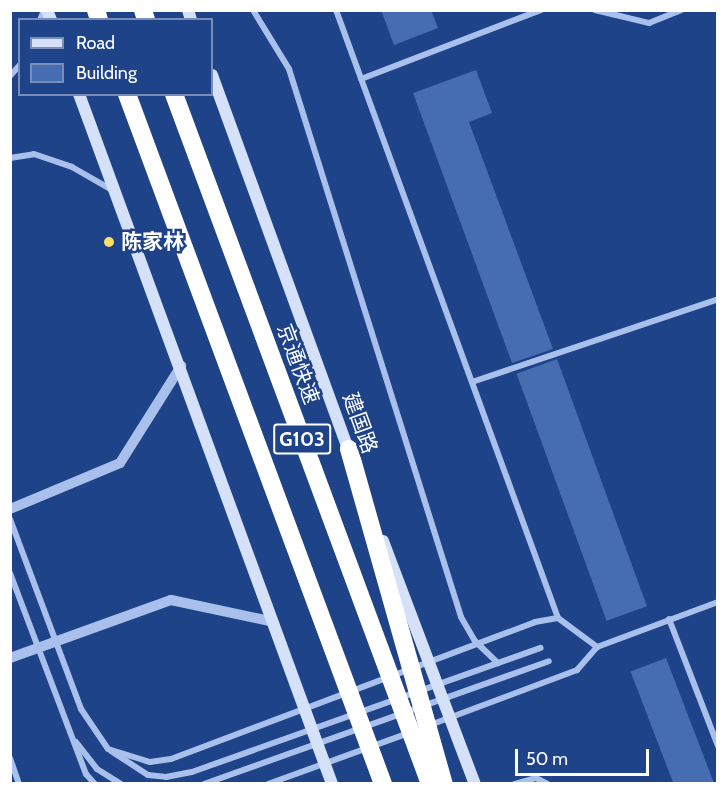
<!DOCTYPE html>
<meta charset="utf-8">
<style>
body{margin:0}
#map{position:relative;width:728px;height:794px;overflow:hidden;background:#1e4389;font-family:Cabin,"Noto Sans SC",sans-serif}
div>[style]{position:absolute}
.building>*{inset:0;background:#466cb2;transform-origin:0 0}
.minor>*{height:6px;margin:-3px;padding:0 3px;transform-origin:3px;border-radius:3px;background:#a8c0eb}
.tertiary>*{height:10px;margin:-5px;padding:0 5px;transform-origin:5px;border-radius:5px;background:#a8c0eb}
.secondary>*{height:12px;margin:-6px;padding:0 6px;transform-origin:6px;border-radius:6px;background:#d4e1f9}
.motorway>*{height:18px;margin:-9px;padding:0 9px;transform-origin:9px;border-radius:9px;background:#fff}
.dots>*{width:16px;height:16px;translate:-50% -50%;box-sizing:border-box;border:3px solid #1e4389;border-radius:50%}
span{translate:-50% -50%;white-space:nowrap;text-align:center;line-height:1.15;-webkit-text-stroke:5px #1e4389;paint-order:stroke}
.shield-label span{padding:2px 4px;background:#1e4389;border:2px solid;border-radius:4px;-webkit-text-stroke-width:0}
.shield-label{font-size:20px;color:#fff;font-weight:700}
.poi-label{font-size:21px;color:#fff;font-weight:700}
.left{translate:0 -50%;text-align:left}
.street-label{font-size:21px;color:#fff}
.frame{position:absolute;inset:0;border:12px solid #fff;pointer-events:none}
.legend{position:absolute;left:18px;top:18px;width:195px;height:78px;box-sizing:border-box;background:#1e4389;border:2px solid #788eb8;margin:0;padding:8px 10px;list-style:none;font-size:18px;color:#fff}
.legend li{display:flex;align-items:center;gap:12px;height:30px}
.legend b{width:30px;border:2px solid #788eb8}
.scale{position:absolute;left:515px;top:749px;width:134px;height:27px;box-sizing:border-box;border:3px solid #fff;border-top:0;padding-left:8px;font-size:18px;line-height:21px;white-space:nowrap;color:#fff;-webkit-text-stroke:4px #1e4389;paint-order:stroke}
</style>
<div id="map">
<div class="building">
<i style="clip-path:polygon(381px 10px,431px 10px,438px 28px,394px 45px)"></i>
<i style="clip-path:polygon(476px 70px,492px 113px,469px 122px,553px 349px,512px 363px,413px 93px)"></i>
<i style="left:557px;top:359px;width:263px;height:43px;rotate:70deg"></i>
<i style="left:666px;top:658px;width:134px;height:38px;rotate:69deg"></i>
</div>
<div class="minor">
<i style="left:253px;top:10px;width:69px;rotate:58.6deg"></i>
<i style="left:289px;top:69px;width:574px;rotate:72.57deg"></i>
<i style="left:461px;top:617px;width:28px;rotate:60deg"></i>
<i style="left:475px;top:641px;width:32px;rotate:44deg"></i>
<i style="left:336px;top:10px;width:647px;rotate:69.94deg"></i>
<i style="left:595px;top:10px;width:56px;rotate:13.5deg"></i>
<i style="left:649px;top:23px;width:35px;rotate:-22deg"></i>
<i style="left:40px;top:20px;width:11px;rotate:-68deg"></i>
<i style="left:10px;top:76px;width:15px;rotate:-48deg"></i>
<i style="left:361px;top:79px;width:193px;rotate:-21deg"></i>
<i style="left:10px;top:158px;width:24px;rotate:-9deg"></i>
<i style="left:34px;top:154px;width:40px;rotate:18.9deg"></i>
<i style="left:72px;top:167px;width:46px;rotate:29.9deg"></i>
<i style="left:472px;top:382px;width:260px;rotate:-18.6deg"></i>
<i style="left:10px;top:519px;width:203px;rotate:69.5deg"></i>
<i style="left:81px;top:709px;width:48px;rotate:56deg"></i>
<i style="left:108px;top:749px;width:44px;rotate:17.2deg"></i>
<i style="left:150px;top:762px;width:21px;rotate:-8deg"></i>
<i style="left:171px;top:759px;width:389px;rotate:-20.6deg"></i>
<i style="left:535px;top:622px;width:23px;rotate:-10deg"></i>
<i style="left:558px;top:618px;width:49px;rotate:36.6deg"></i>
<i style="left:597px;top:647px;width:129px;rotate:-20.4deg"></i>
<i style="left:10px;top:573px;width:215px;rotate:69.3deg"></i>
<i style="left:86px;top:774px;width:13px;rotate:48deg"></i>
<i style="left:669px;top:619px;width:136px;rotate:68.9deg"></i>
<i style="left:430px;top:725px;width:157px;rotate:-20.5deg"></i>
<i style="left:577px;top:670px;width:30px;rotate:-49deg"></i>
<i style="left:76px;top:742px;width:34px;rotate:52deg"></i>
<i style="left:97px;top:769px;width:28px;rotate:32deg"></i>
<i style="left:111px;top:751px;width:44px;rotate:33deg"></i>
<i style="left:148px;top:775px;width:18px;rotate:6deg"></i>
<i style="left:166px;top:777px;width:26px;rotate:-11deg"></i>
<i style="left:192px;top:772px;width:370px;rotate:-19.6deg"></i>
<i style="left:10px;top:758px;width:28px;rotate:71deg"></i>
<i style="left:204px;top:784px;width:366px;rotate:-19.6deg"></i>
<i style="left:268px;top:784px;width:150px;rotate:-19.9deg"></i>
<i style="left:515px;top:784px;width:22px;rotate:-16deg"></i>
<i style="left:536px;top:778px;width:13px;rotate:27deg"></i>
</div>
<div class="tertiary">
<i style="left:10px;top:509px;width:119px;rotate:-22.7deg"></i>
<i style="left:120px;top:463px;width:115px;rotate:-57.8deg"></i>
<i style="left:10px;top:658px;width:171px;rotate:-19.8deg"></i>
<i style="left:171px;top:600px;width:101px;rotate:12deg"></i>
</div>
<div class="secondary">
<i style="left:47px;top:10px;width:11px;rotate:68deg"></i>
<i style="left:188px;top:10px;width:10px;rotate:73deg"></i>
<i style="left:212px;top:75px;width:403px;rotate:70deg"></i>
<i style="left:79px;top:94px;width:735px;rotate:69.86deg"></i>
<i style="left:383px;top:541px;width:260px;rotate:69.3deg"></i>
</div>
<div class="motorway">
<i style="left:96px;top:10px;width:10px;rotate:73deg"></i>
<i style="left:143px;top:10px;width:10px;rotate:73deg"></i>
<i style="left:127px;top:94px;width:736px;rotate:69.64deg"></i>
<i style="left:174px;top:94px;width:736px;rotate:69.64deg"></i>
<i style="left:349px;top:449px;width:348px;rotate:74.2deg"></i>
</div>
<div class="dots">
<i style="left:109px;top:242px;background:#fbdd67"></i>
</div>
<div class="shield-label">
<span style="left:302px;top:439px">G103</span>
</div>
<div class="poi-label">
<span class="left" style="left:121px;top:242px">陈家林</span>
</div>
<div class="street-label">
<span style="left:298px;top:364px;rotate:70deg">京通快速</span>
<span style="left:360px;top:423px;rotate:70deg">建国路</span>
</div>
<div class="frame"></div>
<ul class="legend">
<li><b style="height:8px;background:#d4e1f9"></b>Road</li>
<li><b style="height:16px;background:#466cb2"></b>Building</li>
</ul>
<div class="scale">50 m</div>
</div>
